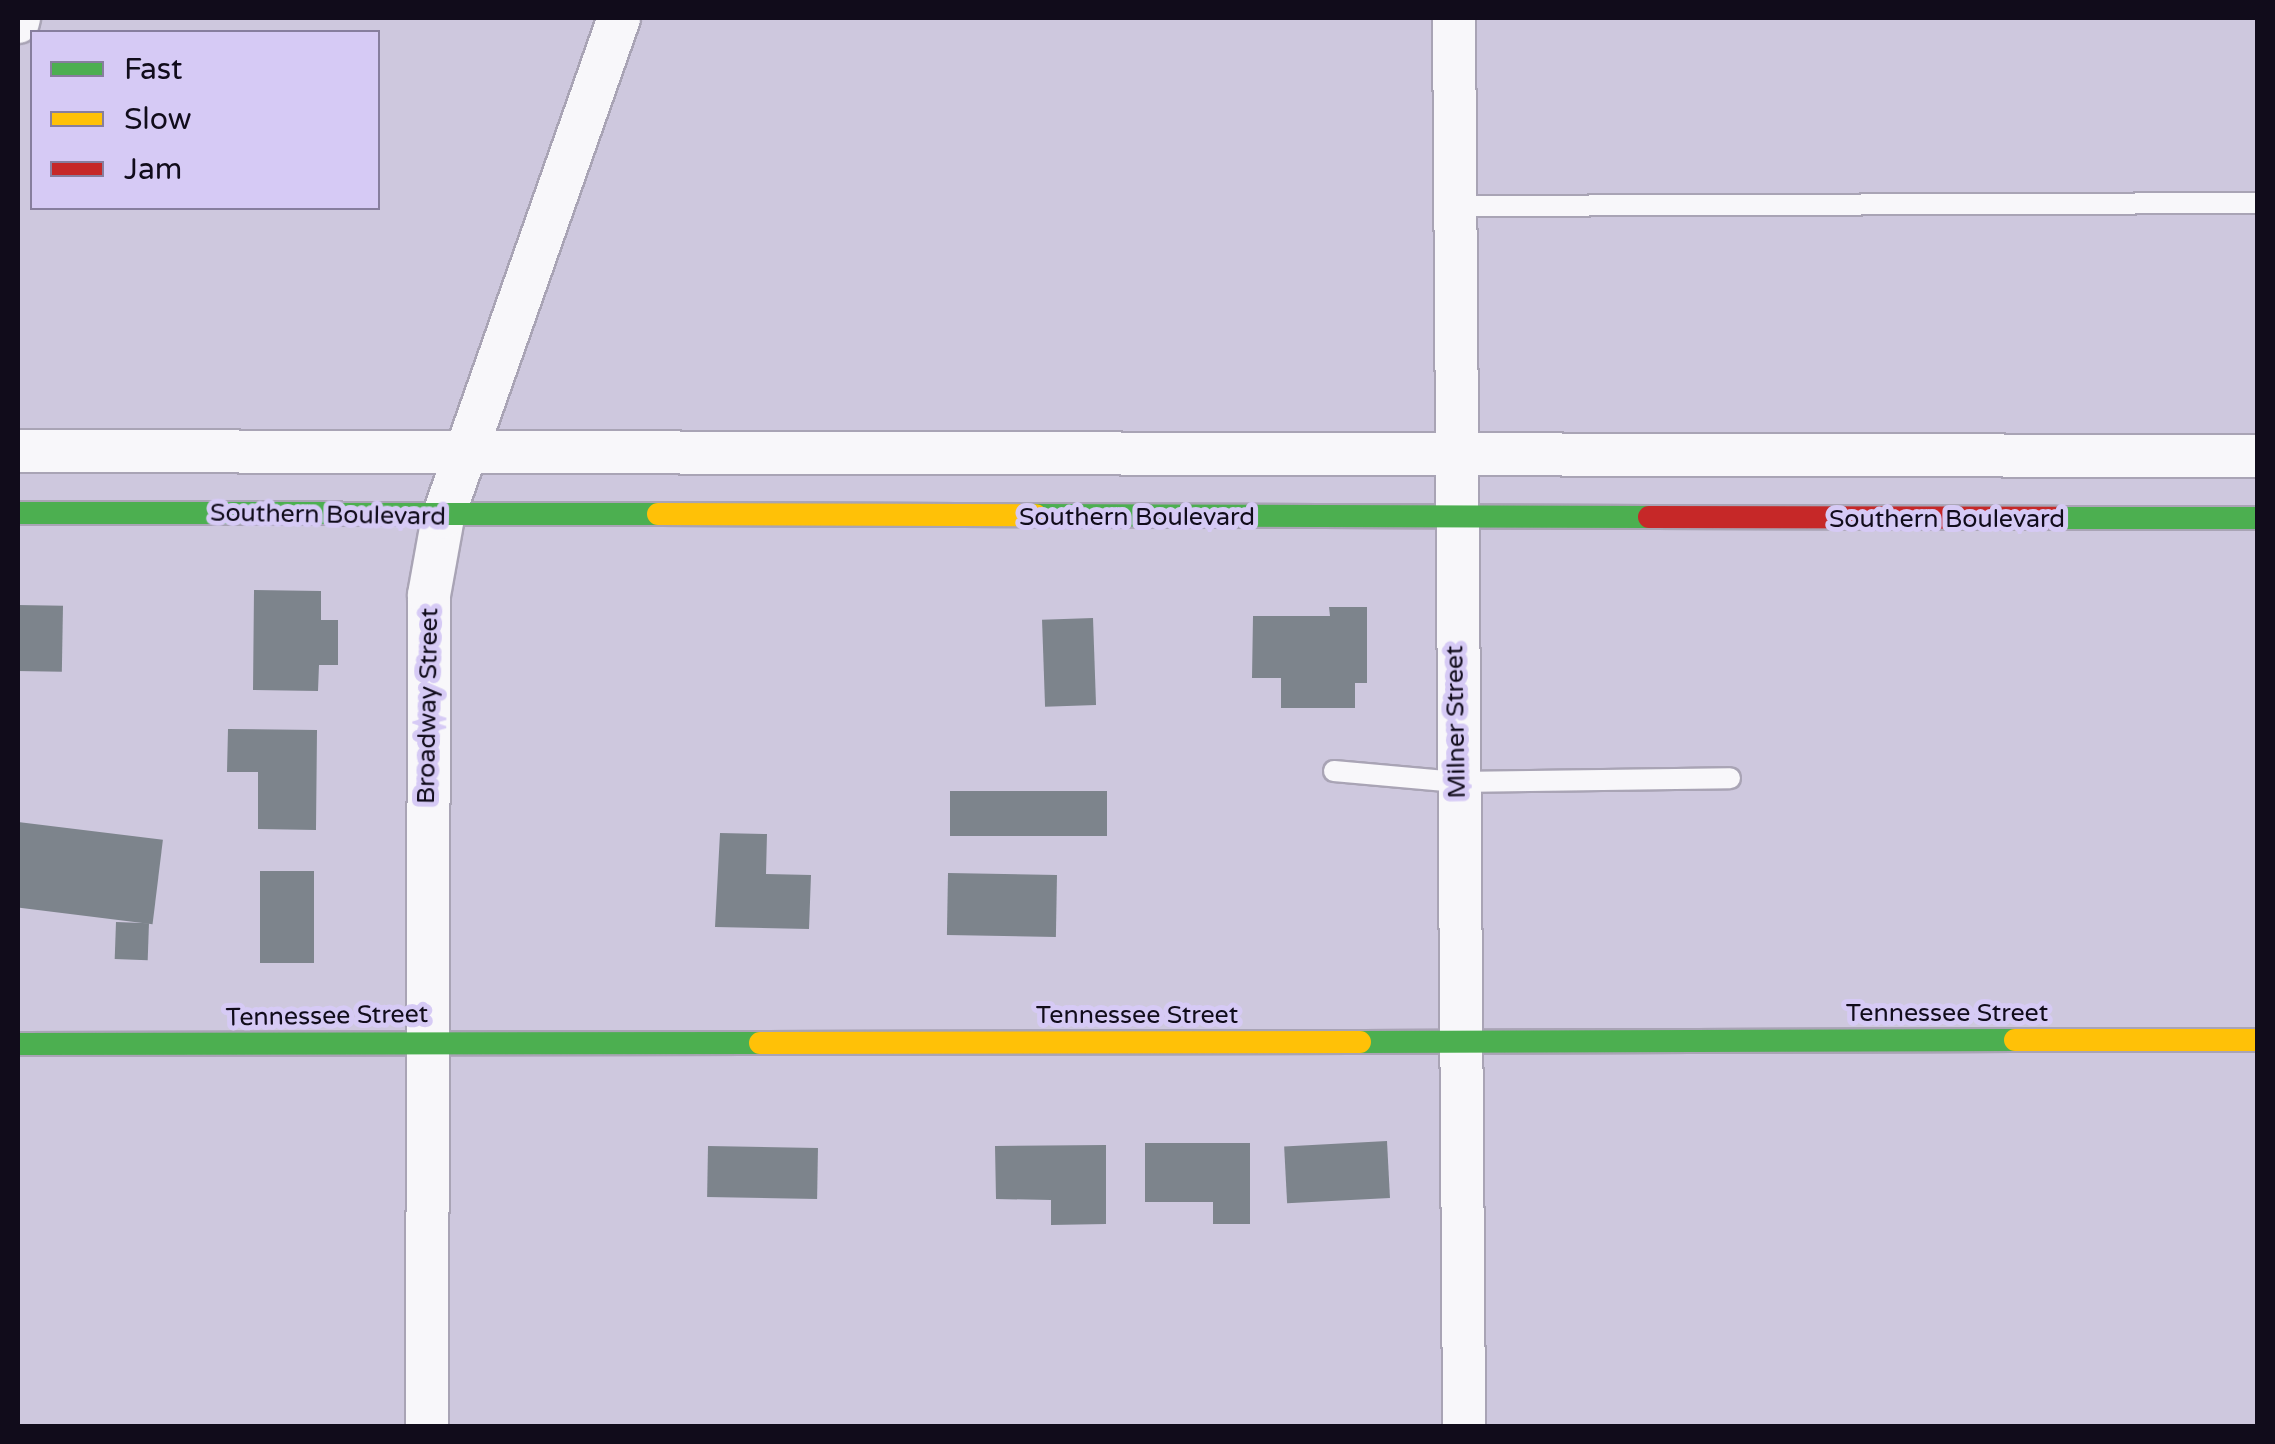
<!DOCTYPE html>
<style>
body{margin:0}
#map{position:relative;width:2275px;height:1444px;overflow:hidden;background:#cec8de;font-family:"Varela Round",sans-serif}
div>[style]{position:absolute}
.building>*{inset:0;background:#7d848c;transform-origin:0 0}
.roads{filter:drop-shadow(2px 0 #a9a4b5) drop-shadow(-2px 0 #a9a4b5) drop-shadow(0 2px #a9a4b5) drop-shadow(0 -2px #a9a4b5)}
.lane>*{height:20px;margin:-10px;padding:0 10px;transform-origin:10px;border-radius:10px;background:#f8f7fa}
.street>*{height:42px;margin:-21px;padding:0 21px;transform-origin:21px;border-radius:21px;background:#f8f7fa}
.fast>*{height:22px;margin:-11px;padding:0 11px;transform-origin:11px;border-radius:11px;background:#4caf50}
.slow>*{height:22px;margin:-11px;padding:0 11px;transform-origin:11px;border-radius:11px;background:#ffc107}
.jam>*{height:22px;margin:-11px;padding:0 11px;transform-origin:11px;border-radius:11px;background:#c62828}
span{translate:-50% -50%;white-space:nowrap;text-align:center;line-height:1.15;-webkit-text-stroke:10px #d6caf5;paint-order:stroke}
.street-label{font-size:25px;color:#110c1b}
.frame{position:absolute;inset:0;border:20px solid #110c1b;pointer-events:none}
.legend{position:absolute;left:30px;top:30px;width:350px;height:180px;box-sizing:border-box;background:#d6caf5;border:2px solid #877e9e;margin:0;padding:12px 18px;list-style:none;font-size:30px;color:#110c1b}
.legend li{display:flex;align-items:center;gap:20px;height:50px}
.legend b{width:50px;border:2px solid #877e9e}
</style>
<div id="map">
<div class="building">
<i style="clip-path:polygon(254px 590px,321px 591px,321px 620px,338px 620px,338px 665px,319px 665px,318px 691px,253px 690px)"></i>
<i style="left:18px;top:605px;width:45px;height:66px;rotate:1deg"></i>
<i style="clip-path:polygon(1329px 607px,1367px 607px,1367px 683px,1355px 683px,1355px 708px,1281px 708px,1281px 678px,1252px 678px,1253px 616px,1330px 616px)"></i>
<i style="left:1093px;top:618px;width:87px;height:51px;rotate:88deg"></i>
<i style="clip-path:polygon(228px 729px,317px 730px,316px 830px,258px 829px,258px 772px,227px 772px)"></i>
<i style="left:950px;top:791px;width:157px;height:45px"></i>
<i style="left:18px;top:822px;width:146px;height:85px;rotate:7deg"></i>
<i style="clip-path:polygon(720px 833px,767px 834px,766px 874px,811px 875px,809px 929px,715px 927px)"></i>
<i style="left:260px;top:871px;width:54px;height:92px"></i>
<i style="left:948px;top:873px;width:109px;height:62px;rotate:1deg"></i>
<i style="left:116px;top:922px;width:33px;height:37px;rotate:2deg"></i>
<i style="left:1387px;top:1141px;width:57px;height:103px;rotate:87deg"></i>
<i style="clip-path:polygon(1145px 1143px,1250px 1143px,1250px 1224px,1213px 1224px,1213px 1202px,1145px 1202px)"></i>
<i style="clip-path:polygon(1106px 1145px,1106px 1224px,1051px 1225px,1051px 1200px,996px 1199px,995px 1146px)"></i>
<i style="left:708px;top:1146px;width:110px;height:51px;rotate:1deg"></i>
</div>
<div class="roads">
<div class="lane">
<i style="left:1454px;top:206px;width:804px;rotate:-0.21deg"></i>
<i style="left:1334px;top:771px;width:123px;rotate:5.1deg"></i>
<i style="left:1457px;top:782px;width:273px;rotate:-0.8deg"></i>
</div>
<div class="street">
<i style="left:1454px;top:18px;width:1408px;rotate:89.59deg"></i>
<i style="left:18px;top:22px;width:4px;rotate:-76deg"></i>
<i style="left:18px;top:451px;width:2240px;rotate:0.13deg"></i>
<i style="left:427px;top:1426px;width:831px;rotate:-89.86deg"></i>
<i style="left:429px;top:595px;width:79px;rotate:-79.8deg"></i>
<i style="left:443px;top:517px;width:529px;rotate:-70.57deg"></i>
</div>
<div class="fast">
<i style="left:18px;top:513px;width:640px;rotate:0.09deg"></i>
<i style="left:1036px;top:515px;width:613px;rotate:0.19deg"></i>
<i style="left:2057px;top:518px;width:201px"></i>
<i style="left:1360px;top:1042px;width:655px;rotate:-0.17deg"></i>
<i style="left:18px;top:1044px;width:742px;rotate:-0.08deg"></i>
</div>
<div class="slow">
<i style="left:658px;top:514px;width:378px;rotate:0.2deg"></i>
<i style="left:2015px;top:1040px;width:243px"></i>
<i style="left:760px;top:1043px;width:600px;rotate:-0.1deg"></i>
</div>
<div class="jam">
<i style="left:1649px;top:517px;width:408px;rotate:0.1deg"></i>
</div>
</div>
<div class="street-label">
<span style="left:328px;top:515px;rotate:1deg">Southern Boulevard</span>
<span style="left:1137px;top:517px">Southern Boulevard</span>
<span style="left:1947px;top:519px">Southern Boulevard</span>
<span style="left:428px;top:706px;rotate:-89deg">Broadway Street</span>
<span style="left:1456px;top:722px;rotate:-91deg">Milner Street</span>
<span style="left:1947px;top:1013px">Tennessee Street</span>
<span style="left:1137px;top:1015px">Tennessee Street</span>
<span style="left:327px;top:1016px;rotate:-1deg">Tennessee Street</span>
</div>
<div class="frame"></div>
<ul class="legend">
<li><b style="height:12px;background:#4caf50"></b>Fast</li>
<li><b style="height:12px;background:#ffc107"></b>Slow</li>
<li><b style="height:12px;background:#c62828"></b>Jam</li>
</ul>
</div>
